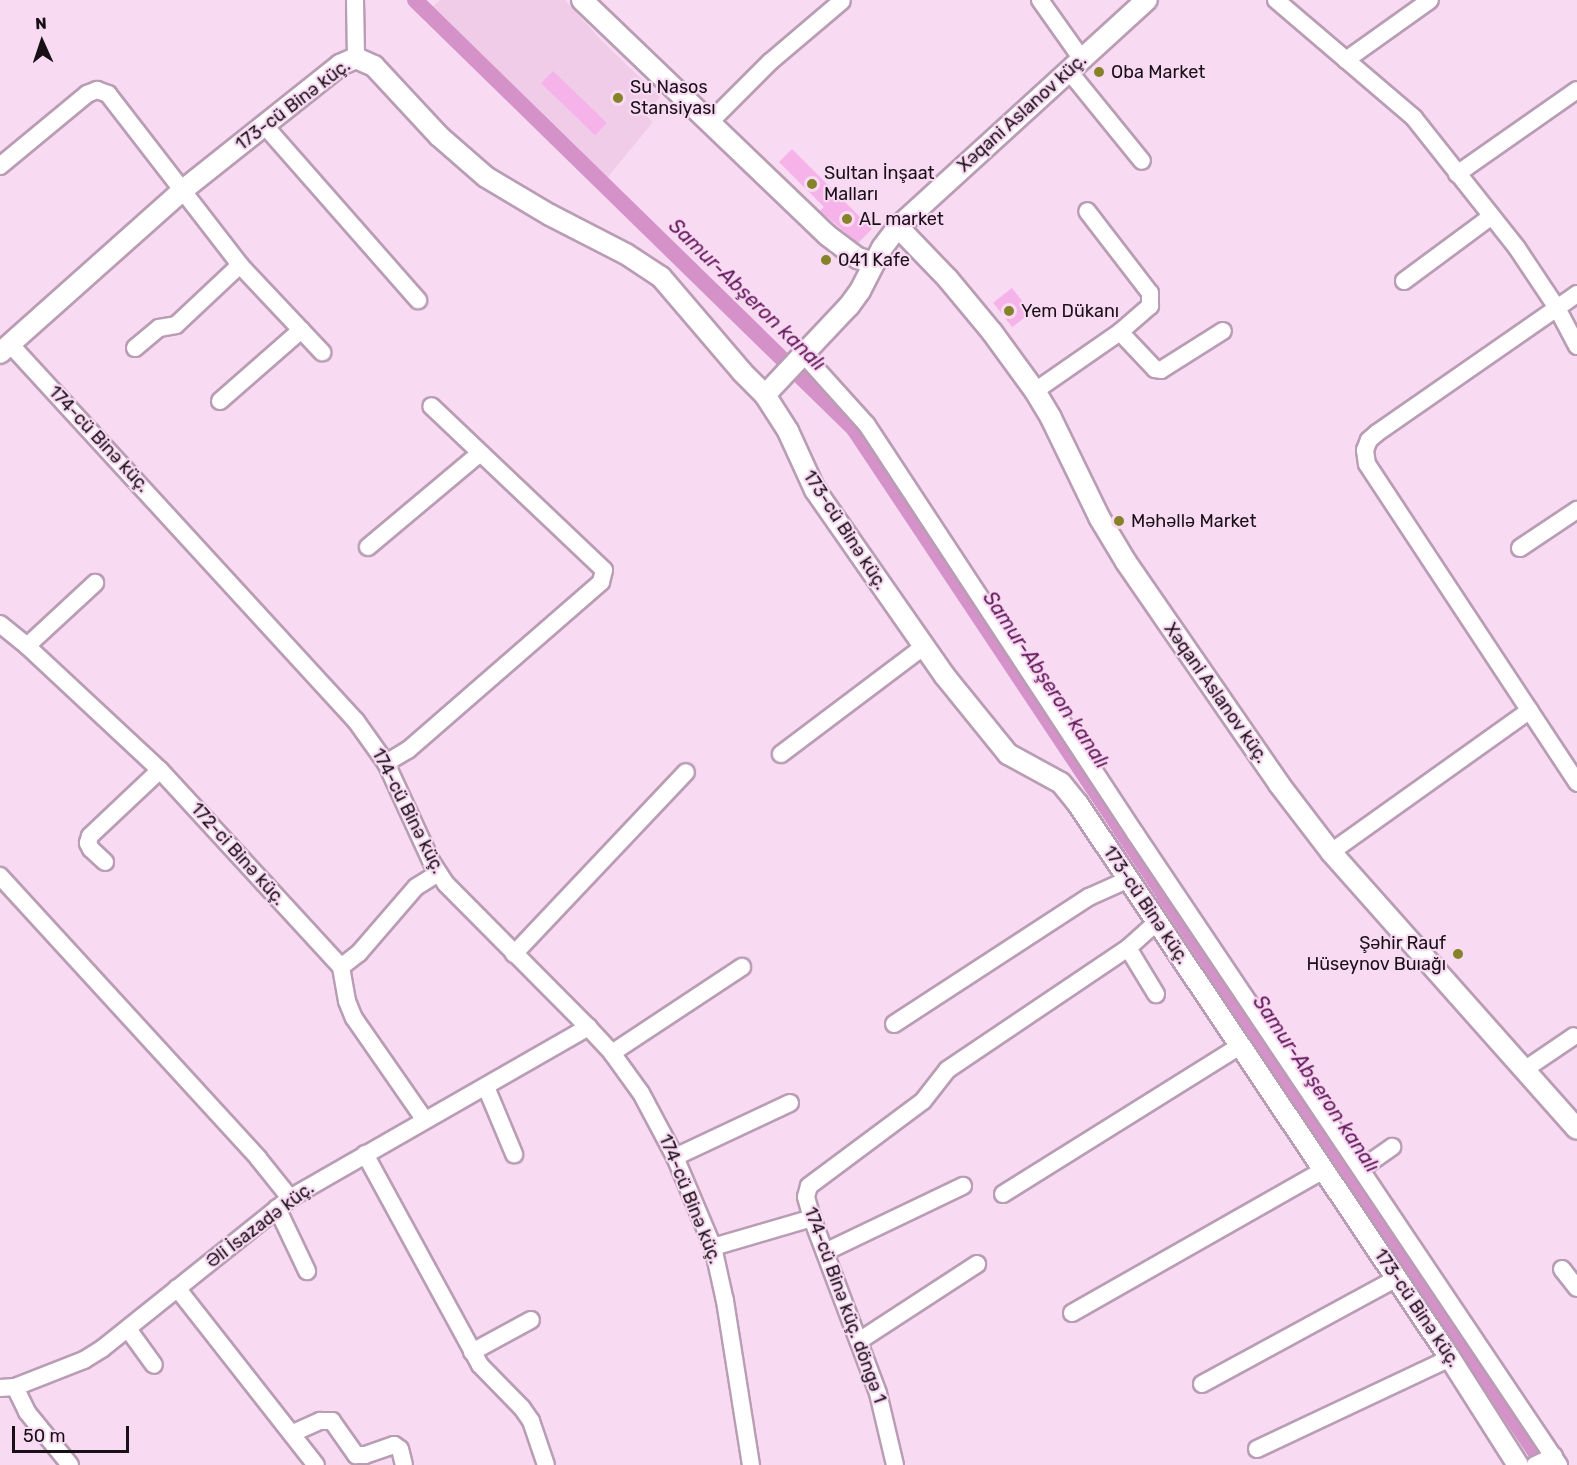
<!DOCTYPE html>
<meta charset="utf-8">
<style>
body{margin:0}
#map{position:relative;width:1577px;height:1465px;overflow:hidden;background:#f8daf2;font-family:Rubik,sans-serif}
div>[style]{position:absolute}
.built>*{inset:0;background:#f0cce9}
.canal>*{height:16px;margin:-8px;padding:0 8px;transform-origin:8px;border-radius:8px;background:#d492c9}
.building>*{inset:0;background:#f6b3ea;transform-origin:0 0}
.roads{filter:drop-shadow(2px 0 #b99db4) drop-shadow(-2px 0 #b99db4) drop-shadow(0 2px #b99db4) drop-shadow(0 -2px #b99db4)}
.minor>*{height:16px;margin:-8px;padding:0 8px;transform-origin:8px;border-radius:8px;background:#fff}
.tertiary>*{height:20px;margin:-10px;padding:0 10px;transform-origin:10px;border-radius:10px;background:#fff}
.dots>*{width:16px;height:16px;translate:-50% -50%;box-sizing:border-box;border:3px solid #f8daf2;border-radius:50%}
span{translate:-50% -50%;white-space:nowrap;text-align:center;line-height:1.15;-webkit-text-stroke:4.5px #f8daf2;paint-order:stroke}
.poi-label{font-size:18px;color:#190f17}
.left{translate:0 -50%;text-align:left}
.right{translate:-100% -50%;text-align:right}
.street-label{font-size:18px;color:#190f17}
.water-label{font-size:20px;color:#63165b;font-style:italic}
.north{position:absolute;left:12px;top:12px;width:60px;height:60px;-webkit-text-stroke:4px #f8daf2;paint-order:stroke;rotate:357deg;font-size:16px;font-weight:700;line-height:24px;text-align:center;color:#190f17}
.north::after{content:'';display:block;margin:auto;width:21px;height:27px;background:#190f17;clip-path:polygon(50% 0,100% 100%,50% 72%,0 100%)}
.scale{position:absolute;left:12px;top:1426px;width:117px;height:27px;box-sizing:border-box;border:3px solid #190f17;border-top:0;padding-left:8px;font-size:18px;line-height:21px;white-space:nowrap;color:#190f17;-webkit-text-stroke:4px #f8daf2;paint-order:stroke}
</style>
<div id="map">
<div class="built">
<i style="clip-path:polygon(440px 0,565px 0,603px 42px,660px 97px,645px 114px,653px 122px,607px 178px,432px 7px)"></i>
</div>
<div class="canal">
<i style="left:415px;top:0;width:614px;rotate:44.34deg"></i>
<i style="left:854px;top:429px;width:1245px;rotate:56.34deg"></i>
</div>
<div class="building">
<i style="left:553px;top:71px;width:75px;height:17px;rotate:44deg"></i>
<i style="clip-path:polygon(792px 149px,872px 229px,858px 243px,820px 211px,824px 207px,779px 162px)"></i>
<i style="left:1012px;top:288px;width:31px;height:24px;rotate:52deg"></i>
</div>
<div class="roads">
<div class="minor">
<i style="left:355px;top:0;width:58px;rotate:89deg"></i>
<i style="left:1040px;top:0;width:71px;rotate:54.7deg"></i>
<i style="left:1276px;top:0;width:182px;rotate:40.5deg"></i>
<i style="left:1414px;top:118px;width:166px;rotate:51.6deg"></i>
<i style="left:1517px;top:248px;width:72px;rotate:56.3deg"></i>
<i style="left:1557px;top:308px;width:43px;rotate:62.2deg"></i>
<i style="left:1346px;top:60px;width:103px;rotate:-35.5deg"></i>
<i style="left:1068px;top:70px;width:117px;rotate:50.9deg"></i>
<i style="left:709px;top:123px;width:86px;rotate:-45deg"></i>
<i style="left:770px;top:62px;width:94px;rotate:-40.3deg"></i>
<i style="left:265px;top:126px;width:232px;rotate:48.7deg"></i>
<i style="left:0;top:166px;width:113px;rotate:-39.6deg"></i>
<i style="left:87px;top:94px;width:11px;rotate:-22deg"></i>
<i style="left:97px;top:90px;width:12px;rotate:20deg"></i>
<i style="left:108px;top:94px;width:216px;rotate:52.3deg"></i>
<i style="left:240px;top:265px;width:120px;rotate:46.7deg"></i>
<i style="left:1457px;top:174px;width:146px;rotate:-35deg"></i>
<i style="left:1404px;top:281px;width:109px;rotate:-36.5deg"></i>
<i style="left:1577px;top:294px;width:244px;rotate:145.2deg"></i>
<i style="left:1377px;top:433px;width:11px;rotate:139deg"></i>
<i style="left:1369px;top:440px;width:11px;rotate:112deg"></i>
<i style="left:1365px;top:450px;width:14px;rotate:82deg"></i>
<i style="left:1367px;top:464px;width:382px;rotate:56.6deg"></i>
<i style="left:1120px;top:332px;width:51px;rotate:46.6deg"></i>
<i style="left:1155px;top:369px;width:6px;rotate:9deg"></i>
<i style="left:1161px;top:370px;width:73px;rotate:-32.2deg"></i>
<i style="left:10px;top:344px;width:512px;rotate:47.46deg"></i>
<i style="left:356px;top:721px;width:52px;rotate:54.5deg"></i>
<i style="left:386px;top:763px;width:108px;rotate:65.3deg"></i>
<i style="left:431px;top:861px;width:27px;rotate:57deg"></i>
<i style="left:446px;top:884px;width:202px;rotate:45.2deg"></i>
<i style="left:588px;top:1027px;width:35px;rotate:47deg"></i>
<i style="left:612px;top:1053px;width:49px;rotate:54.1deg"></i>
<i style="left:641px;top:1093px;width:72px;rotate:62deg"></i>
<i style="left:675px;top:1157px;width:98px;rotate:67.1deg"></i>
<i style="left:713px;top:1247px;width:55px;rotate:77.5deg"></i>
<i style="left:725px;top:1301px;width:166px;rotate:81deg"></i>
<i style="left:135px;top:348px;width:31px;rotate:-40deg"></i>
<i style="left:159px;top:328px;width:17px;rotate:-10deg"></i>
<i style="left:176px;top:325px;width:88px;rotate:-43.2deg"></i>
<i style="left:804px;top:355px;width:94px;rotate:48deg"></i>
<i style="left:867px;top:425px;width:488px;rotate:56.7deg"></i>
<i style="left:1135px;top:833px;width:761px;rotate:56.14deg"></i>
<i style="left:1035px;top:391px;width:103px;rotate:-34.8deg"></i>
<i style="left:1120px;top:332px;width:40px;rotate:-41deg"></i>
<i style="left:1150px;top:306px;width:13px;rotate:-90deg"></i>
<i style="left:1150px;top:293px;width:103px;rotate:-127.5deg"></i>
<i style="left:220px;top:401px;width:108px;rotate:-41.2deg"></i>
<i style="left:368px;top:547px;width:146px;rotate:-40deg"></i>
<i style="left:1520px;top:548px;width:69px;rotate:-33.7deg"></i>
<i style="left:0;top:624px;width:35px;rotate:39deg"></i>
<i style="left:27px;top:646px;width:182px;rotate:43deg"></i>
<i style="left:160px;top:770px;width:268px;rotate:47.4deg"></i>
<i style="left:341px;top:967px;width:35px;rotate:80deg"></i>
<i style="left:347px;top:1001px;width:18px;rotate:68deg"></i>
<i style="left:354px;top:1018px;width:124px;rotate:55.2deg"></i>
<i style="left:27px;top:646px;width:93px;rotate:-42.8deg"></i>
<i style="left:781px;top:754px;width:178px;rotate:-37deg"></i>
<i style="left:386px;top:763px;width:26px;rotate:-31deg"></i>
<i style="left:408px;top:750px;width:256px;rotate:-41deg"></i>
<i style="left:601px;top:582px;width:12px;rotate:-76deg"></i>
<i style="left:604px;top:570px;width:238px;rotate:-136.5deg"></i>
<i style="left:1331px;top:852px;width:244px;rotate:-35.5deg"></i>
<i style="left:105px;top:862px;width:19px;rotate:-137deg"></i>
<i style="left:91px;top:849px;width:7px;rotate:-117deg"></i>
<i style="left:88px;top:843px;width:7px;rotate:-74deg"></i>
<i style="left:90px;top:836px;width:96px;rotate:-43.3deg"></i>
<i style="left:0;top:876px;width:382px;rotate:47.5deg"></i>
<i style="left:258px;top:1158px;width:51px;rotate:51.3deg"></i>
<i style="left:1128px;top:948px;width:54px;rotate:58.7deg"></i>
<i style="left:514px;top:954px;width:250px;rotate:-46.6deg"></i>
<i style="left:341px;top:967px;width:23px;rotate:-38deg"></i>
<i style="left:359px;top:953px;width:87px;rotate:-49.2deg"></i>
<i style="left:416px;top:887px;width:26px;rotate:-32deg"></i>
<i style="left:894px;top:1024px;width:233px;rotate:-33.1deg"></i>
<i style="left:1089px;top:897px;width:44px;rotate:-24.2deg"></i>
<i style="left:612px;top:1053px;width:156px;rotate:-33.5deg"></i>
<i style="left:1524px;top:1070px;width:60px;rotate:-34.2deg"></i>
<i style="left:486px;top:1087px;width:73px;rotate:67.3deg"></i>
<i style="left:365px;top:1154px;width:240px;rotate:61.4deg"></i>
<i style="left:480px;top:1365px;width:60px;rotate:45.7deg"></i>
<i style="left:522px;top:1408px;width:16px;rotate:55deg"></i>
<i style="left:531px;top:1421px;width:46px;rotate:71.2deg"></i>
<i style="left:675px;top:1157px;width:127px;rotate:-25.2deg"></i>
<i style="left:1362px;top:1168px;width:37px;rotate:-35deg"></i>
<i style="left:1003px;top:1194px;width:279px;rotate:-32deg"></i>
<i style="left:277px;top:1208px;width:70px;rotate:64.5deg"></i>
<i style="left:713px;top:1247px;width:103px;rotate:-16.3deg"></i>
<i style="left:825px;top:1252px;width:153px;rotate:-25.6deg"></i>
<i style="left:1562px;top:1269px;width:24px;rotate:52deg"></i>
<i style="left:177px;top:1288px;width:225px;rotate:51.9deg"></i>
<i style="left:1072px;top:1313px;width:290px;rotate:-29.6deg"></i>
<i style="left:128px;top:1329px;width:44px;rotate:54.2deg"></i>
<i style="left:859px;top:1341px;width:141px;rotate:-33.1deg"></i>
<i style="left:472px;top:1352px;width:67px;rotate:-28.5deg"></i>
<i style="left:1202px;top:1384px;width:222px;rotate:-28.5deg"></i>
<i style="left:15px;top:1387px;width:28px;rotate:64deg"></i>
<i style="left:27px;top:1412px;width:68px;rotate:50.9deg"></i>
<i style="left:0;top:1388px;width:15px;rotate:-4deg"></i>
<i style="left:15px;top:1387px;width:74px;rotate:-21.4deg"></i>
<i style="left:84px;top:1360px;width:22px;rotate:-32deg"></i>
<i style="left:103px;top:1348px;width:240px;rotate:-38.7deg"></i>
<i style="left:290px;top:1198px;width:344px;rotate:-29.8deg"></i>
<i style="left:293px;top:1433px;width:30px;rotate:-24deg"></i>
<i style="left:320px;top:1421px;width:12px"></i>
<i style="left:332px;top:1421px;width:42px;rotate:54.8deg"></i>
<i style="left:356px;top:1455px;width:9px"></i>
<i style="left:365px;top:1455px;width:31px;rotate:-19deg"></i>
<i style="left:394px;top:1445px;width:7px;rotate:34deg"></i>
<i style="left:400px;top:1449px;width:16px;rotate:76deg"></i>
<i style="left:1257px;top:1449px;width:213px;rotate:-25.2deg"></i>
<i style="left:895px;top:1465px;width:74px;rotate:-103.3deg"></i>
<i style="left:878px;top:1393px;width:187px;rotate:-110.7deg"></i>
<i style="left:812px;top:1218px;width:22px;rotate:-106deg"></i>
<i style="left:806px;top:1197px;width:11px;rotate:-75deg"></i>
<i style="left:809px;top:1186px;width:142px;rotate:-36.7deg"></i>
<i style="left:923px;top:1101px;width:39px;rotate:-52deg"></i>
<i style="left:947px;top:1070px;width:218px;rotate:-34deg"></i>
<i style="left:1128px;top:948px;width:39px;rotate:-42deg"></i>
<i style="left:1535px;top:1465px;width:21px;rotate:-25deg"></i>
</div>
<div class="tertiary">
<i style="left:582px;top:0;width:339px;rotate:43.8deg"></i>
<i style="left:827px;top:235px;width:39px;rotate:37deg"></i>
<i style="left:858px;top:258px;width:17px;rotate:17deg"></i>
<i style="left:898px;top:227px;width:72px;rotate:46.1deg"></i>
<i style="left:948px;top:279px;width:69px;rotate:50.3deg"></i>
<i style="left:992px;top:332px;width:73px;rotate:53.9deg"></i>
<i style="left:1035px;top:391px;width:31px;rotate:59deg"></i>
<i style="left:1051px;top:418px;width:110px;rotate:64.1deg"></i>
<i style="left:1099px;top:517px;width:52px;rotate:59deg"></i>
<i style="left:1126px;top:562px;width:270px;rotate:55.4deg"></i>
<i style="left:1279px;top:784px;width:86px;rotate:52.6deg"></i>
<i style="left:1331px;top:852px;width:370px;rotate:48.4deg"></i>
<i style="left:0;top:353px;width:245px;rotate:-41.7deg"></i>
<i style="left:183px;top:190px;width:201px;rotate:-38.5deg"></i>
<i style="left:340px;top:65px;width:17px;rotate:-24deg"></i>
<i style="left:356px;top:58px;width:20px;rotate:24deg"></i>
<i style="left:374px;top:66px;width:96px;rotate:47.1deg"></i>
<i style="left:439px;top:136px;width:62px;rotate:41.1deg"></i>
<i style="left:486px;top:177px;width:74px;rotate:30.7deg"></i>
<i style="left:550px;top:215px;width:85px;rotate:27.2deg"></i>
<i style="left:626px;top:254px;width:42px;rotate:33.3deg"></i>
<i style="left:661px;top:277px;width:125px;rotate:49.5deg"></i>
<i style="left:742px;top:372px;width:33px;rotate:45deg"></i>
<i style="left:765px;top:395px;width:43px;rotate:57.4deg"></i>
<i style="left:788px;top:431px;width:65px;rotate:65.4deg"></i>
<i style="left:815px;top:490px;width:226px;rotate:55.1deg"></i>
<i style="left:944px;top:675px;width:102px;rotate:51deg"></i>
<i style="left:1008px;top:754px;width:60px;rotate:28.7deg"></i>
<i style="left:1061px;top:783px;width:27px;rotate:51deg"></i>
<i style="left:1078px;top:804px;width:667px;rotate:56.12deg"></i>
<i style="left:1450px;top:1358px;width:127px;rotate:57.6deg"></i>
<i style="left:765px;top:395px;width:122px;rotate:-46.7deg"></i>
<i style="left:849px;top:306px;width:19px;rotate:-54deg"></i>
<i style="left:860px;top:291px;width:48px;rotate:-62.9deg"></i>
<i style="left:882px;top:248px;width:26px;rotate:-53deg"></i>
<i style="left:898px;top:227px;width:337px;rotate:-42.4deg"></i>
</div>
</div>
<div class="dots">
<i style="left:1099px;top:72px;background:#86822a"></i>
<i style="left:618px;top:98px;background:#86822a"></i>
<i style="left:812px;top:184px;background:#86822a"></i>
<i style="left:847px;top:219px;background:#86822a"></i>
<i style="left:826px;top:260px;background:#86822a"></i>
<i style="left:1009px;top:311px;background:#86822a"></i>
<i style="left:1119px;top:521px;background:#86822a"></i>
<i style="left:1458px;top:954px;background:#86822a"></i>
</div>
<div class="poi-label">
<span class="left" style="left:1111px;top:72px">Oba Market</span>
<span class="left" style="left:630px;top:98px">Su Nasos<br>Stansiyası</span>
<span class="left" style="left:824px;top:184px">Sultan İnşaat<br>Malları</span>
<span class="left" style="left:859px;top:219px">AL market</span>
<span class="left" style="left:838px;top:260px">041 Kafe</span>
<span class="left" style="left:1021px;top:311px">Yem Dükanı</span>
<span class="left" style="left:1131px;top:521px">Məhəllə Market</span>
<span class="right" style="left:1446px;top:954px">Şəhir Rauf<br>Hüseynov Buıağı</span>
</div>
<div class="street-label">
<span style="left:293px;top:105px;rotate:-37deg">173-cü Binə küç.</span>
<span style="left:1022px;top:113px;rotate:-42deg">Xəqani Aslanov küç.</span>
<span style="left:99px;top:439px;rotate:47deg">174-cü Binə küç.</span>
<span style="left:845px;top:530px;rotate:57deg">173-cü Binə küç.</span>
<span style="left:1216px;top:693px;rotate:55deg">Xəqani Aslanov küç.</span>
<span style="left:408px;top:811px;rotate:63deg">174-cü Binə küç.</span>
<span style="left:238px;top:854px;rotate:48deg">172-ci Binə küç.</span>
<span style="left:1146px;top:905px;rotate:56deg">173-cü Binə küç.</span>
<span style="left:690px;top:1199px;rotate:68deg">174-cü Binə küç.</span>
<span style="left:260px;top:1225px;rotate:-37deg">Əli İsazadə küç.</span>
<span style="left:845px;top:1305px;rotate:70deg">174-cü Binə küç. döngə 1</span>
<span style="left:1417px;top:1308px;rotate:56deg">173-cü Binə küç.</span>
</div>
<div class="water-label">
<span style="left:747px;top:295px;rotate:44deg">Samur-Abşeron kanalı</span>
<span style="left:1046px;top:680px;rotate:56deg">Samur-Abşeron kanalı</span>
<span style="left:1316px;top:1084px;rotate:56deg">Samur-Abşeron kanalı</span>
</div>
<div class="north">N</div>
<div class="scale">50 m</div>
</div>
